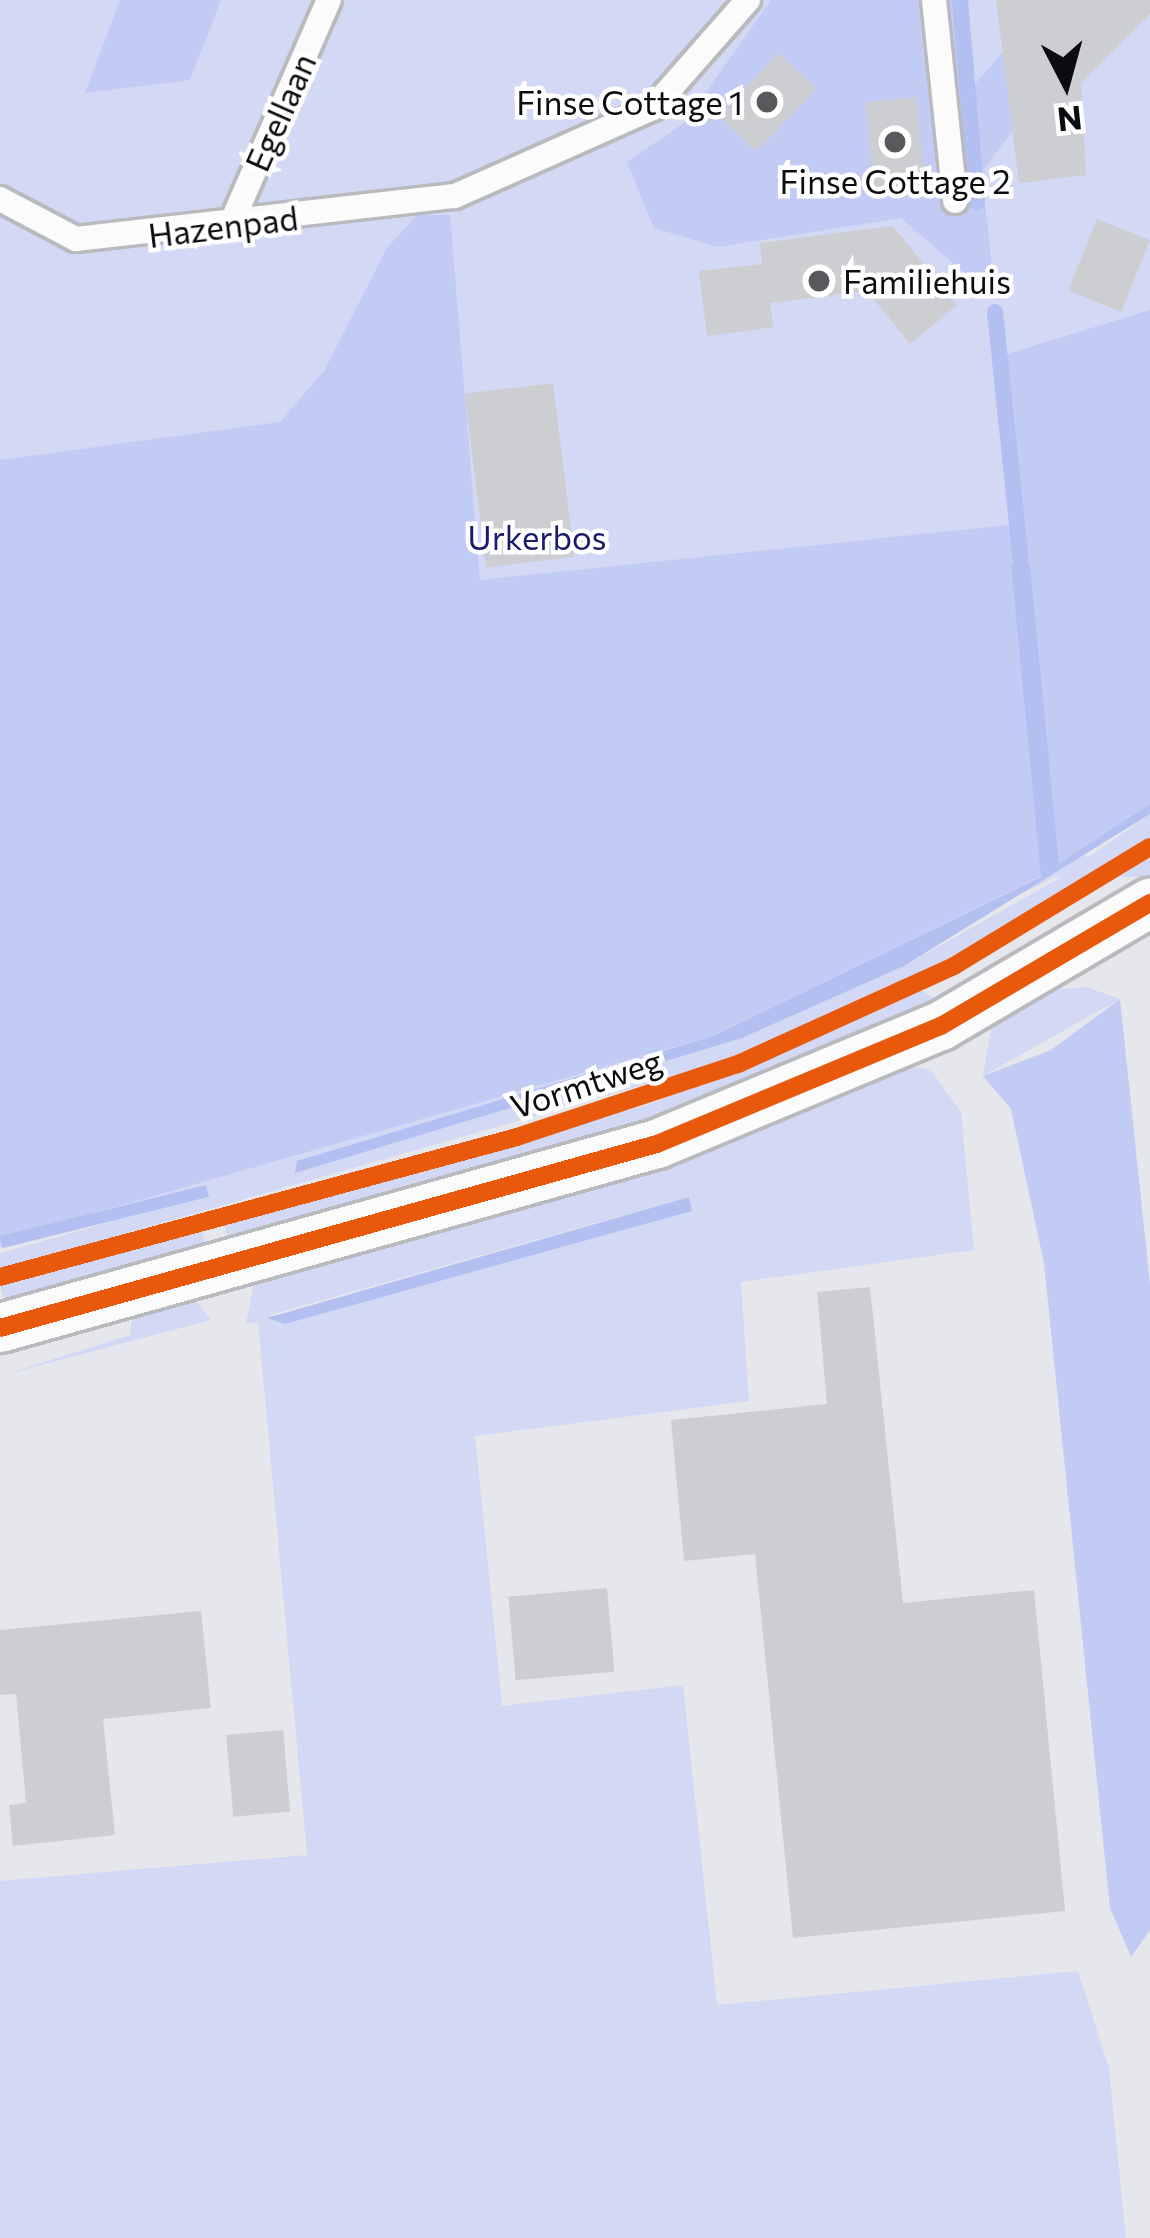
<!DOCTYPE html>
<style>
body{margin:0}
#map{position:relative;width:1150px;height:2238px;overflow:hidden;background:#e6e7ec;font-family:Commissioner,sans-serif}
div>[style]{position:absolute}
.green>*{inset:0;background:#d3d9f4;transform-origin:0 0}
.forest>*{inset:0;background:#c1cbf3}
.water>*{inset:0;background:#b3bef1;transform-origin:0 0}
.stream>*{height:16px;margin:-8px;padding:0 8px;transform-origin:8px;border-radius:8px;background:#b3bef1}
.building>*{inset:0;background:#cdced2;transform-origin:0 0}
.roads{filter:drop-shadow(3px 0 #b9babd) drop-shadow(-3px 0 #b9babd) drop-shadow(0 3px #b9babd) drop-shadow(0 -3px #b9babd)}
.lane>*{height:24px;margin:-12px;padding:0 12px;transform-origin:12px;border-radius:12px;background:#fbfbfc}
.street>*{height:48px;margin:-24px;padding:0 24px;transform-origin:24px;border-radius:24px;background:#fbfbfc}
.cycleway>*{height:18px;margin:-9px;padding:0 9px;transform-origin:9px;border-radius:9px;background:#e8590c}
.dots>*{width:33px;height:33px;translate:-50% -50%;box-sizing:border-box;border:6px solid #fff;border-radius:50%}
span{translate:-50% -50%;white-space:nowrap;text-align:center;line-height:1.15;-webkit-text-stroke:9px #fff;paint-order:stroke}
.poi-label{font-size:33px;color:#0b0c0f}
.right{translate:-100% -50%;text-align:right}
.left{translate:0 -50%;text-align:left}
.street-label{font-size:33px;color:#0b0c0f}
.park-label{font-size:33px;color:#1a1b69}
.north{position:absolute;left:1006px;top:24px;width:120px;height:120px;-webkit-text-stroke:9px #fff;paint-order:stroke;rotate:174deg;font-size:33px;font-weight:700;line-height:48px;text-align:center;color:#0b0c0f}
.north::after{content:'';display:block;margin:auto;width:42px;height:54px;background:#0b0c0f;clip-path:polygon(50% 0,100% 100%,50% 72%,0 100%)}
</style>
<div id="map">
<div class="green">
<i style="clip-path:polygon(0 0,1150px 0,1150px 805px,1055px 877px,745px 1032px,294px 1173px,742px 1038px,904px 966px,1056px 880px,1150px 814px,1150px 837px,947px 961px,720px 1063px,0 1269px,0 1253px,212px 1193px,0 1247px)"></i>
<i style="left:1150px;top:856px;width:21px;height:231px;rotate:90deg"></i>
<i style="clip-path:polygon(1086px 987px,1120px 999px,983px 1076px,992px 1024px,1053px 990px)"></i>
<i style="clip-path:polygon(921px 990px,937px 1000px,639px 1131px,228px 1248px,225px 1224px,656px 1102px)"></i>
<i style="clip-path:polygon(evenodd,904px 1067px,930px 1069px,961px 1112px,974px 1250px,741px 1282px,749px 1401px,475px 1436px,502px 1706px,683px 1685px,717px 2005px,1078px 1971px,1109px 2068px,1126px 2238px,0 2238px,0 1881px,307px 1855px,258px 1322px,246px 1324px,255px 1278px,517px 1205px,904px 1067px,688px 1197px,692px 1211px,285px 1324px,270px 1315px,688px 1197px)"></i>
<i style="left:202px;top:1231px;width:25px;height:209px;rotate:76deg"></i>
<i style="clip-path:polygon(191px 1294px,211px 1320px,0 1376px,130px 1335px,133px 1309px)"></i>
</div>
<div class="forest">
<i style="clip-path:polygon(120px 0,221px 0,190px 80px,85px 93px)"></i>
<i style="clip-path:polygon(771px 0,964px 0,974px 85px,1011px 43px,1032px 104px,982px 172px,995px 299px,901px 218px,717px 247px,654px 228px,627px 162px,684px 123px)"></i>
<i style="clip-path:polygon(417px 215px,450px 215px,480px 580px,1018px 524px,1001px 356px,1150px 310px,1150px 804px,1059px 865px,1030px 563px,1020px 556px,1011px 566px,1041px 876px,712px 1036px,0 1240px,0 460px,280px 422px,324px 371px,387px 248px)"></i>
<i style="clip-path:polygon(1120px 999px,1150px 1284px,1150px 1930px,1131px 1957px,1110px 1908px,1044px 1263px,1011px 1109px,983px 1076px,1051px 1050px)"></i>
</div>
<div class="water">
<i style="clip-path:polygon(1020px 556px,1030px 563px,1059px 864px,1150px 804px,1150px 814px,904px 966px,742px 1038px,295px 1173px,297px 1161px,713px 1036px,1041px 877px,1011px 566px)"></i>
<i style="left:206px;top:1185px;width:12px;height:213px;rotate:76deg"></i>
<i style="clip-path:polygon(689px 1197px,692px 1211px,285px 1324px,267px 1318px)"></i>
</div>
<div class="stream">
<i style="left:960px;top:0;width:203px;rotate:85.2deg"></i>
<i style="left:995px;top:312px;width:245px;rotate:84.1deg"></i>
</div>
<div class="building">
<i style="clip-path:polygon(996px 0,1150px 0,1150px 14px,1081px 83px,1086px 175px,1019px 183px)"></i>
<i style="left:779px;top:53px;width:52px;height:87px;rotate:44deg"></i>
<i style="left:916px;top:97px;width:86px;height:51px;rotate:84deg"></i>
<i style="left:1097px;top:219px;width:57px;height:77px;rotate:22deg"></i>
<i style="clip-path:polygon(893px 226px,957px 305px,910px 344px,867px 291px,770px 303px,773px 327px,707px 336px,699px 271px,762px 264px,760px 243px)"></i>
<i style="left:553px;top:383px;width:175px;height:89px;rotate:83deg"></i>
<i style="clip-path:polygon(870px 1287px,903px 1603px,1034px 1590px,1065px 1911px,793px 1938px,755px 1554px,684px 1561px,671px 1420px,827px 1404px,817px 1292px)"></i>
<i style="left:607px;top:1588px;width:84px;height:99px;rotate:85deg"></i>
<i style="clip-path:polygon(201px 1611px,211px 1708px,103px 1719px,115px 1835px,13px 1846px,9px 1805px,26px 1803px,16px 1694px,0 1695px,0 1630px)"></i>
<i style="left:283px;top:1730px;width:82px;height:57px;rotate:85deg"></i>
</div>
<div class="roads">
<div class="lane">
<i style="left:934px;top:0;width:202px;rotate:84deg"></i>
<i style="left:0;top:199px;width:86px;rotate:27.8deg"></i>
<i style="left:76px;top:239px;width:381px;rotate:-6.5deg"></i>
<i style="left:455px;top:196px;width:217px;rotate:-24deg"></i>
<i style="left:653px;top:108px;width:144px;rotate:-48.7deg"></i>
<i style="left:231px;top:224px;width:244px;rotate:-66.4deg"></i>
</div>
<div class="street">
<i style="left:0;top:1328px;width:682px;rotate:-15.65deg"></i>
<i style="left:657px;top:1144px;width:308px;rotate:-22.6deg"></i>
<i style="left:941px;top:1026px;width:243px;rotate:-30.5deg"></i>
</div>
</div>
<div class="cycleway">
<i style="left:0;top:1277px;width:536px;rotate:-15.15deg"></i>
<i style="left:517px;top:1137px;width:233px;rotate:-18.3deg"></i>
<i style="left:738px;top:1064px;width:237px;rotate:-24.4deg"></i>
<i style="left:954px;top:966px;width:229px;rotate:-31.3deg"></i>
<i style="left:0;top:1328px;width:682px;rotate:-15.65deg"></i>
<i style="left:657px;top:1144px;width:308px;rotate:-22.6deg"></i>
<i style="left:941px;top:1026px;width:243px;rotate:-30.5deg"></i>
</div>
<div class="dots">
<i style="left:767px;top:102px;background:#58595c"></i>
<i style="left:895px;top:142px;background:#58595c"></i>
<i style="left:819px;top:281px;background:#58595c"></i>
</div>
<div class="poi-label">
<span class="right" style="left:743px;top:102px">Finse Cottage 1</span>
<span style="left:895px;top:181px">Finse Cottage 2</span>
<span class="left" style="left:843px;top:281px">Familiehuis</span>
</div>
<div class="street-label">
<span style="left:280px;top:112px;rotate:-66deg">Egellaan</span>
<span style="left:223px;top:226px;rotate:-7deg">Hazenpad</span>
<span style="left:586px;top:1083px;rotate:-18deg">Vormtweg</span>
</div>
<div class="park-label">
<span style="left:537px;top:537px">Urkerbos</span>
</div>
<div class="north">N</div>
</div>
